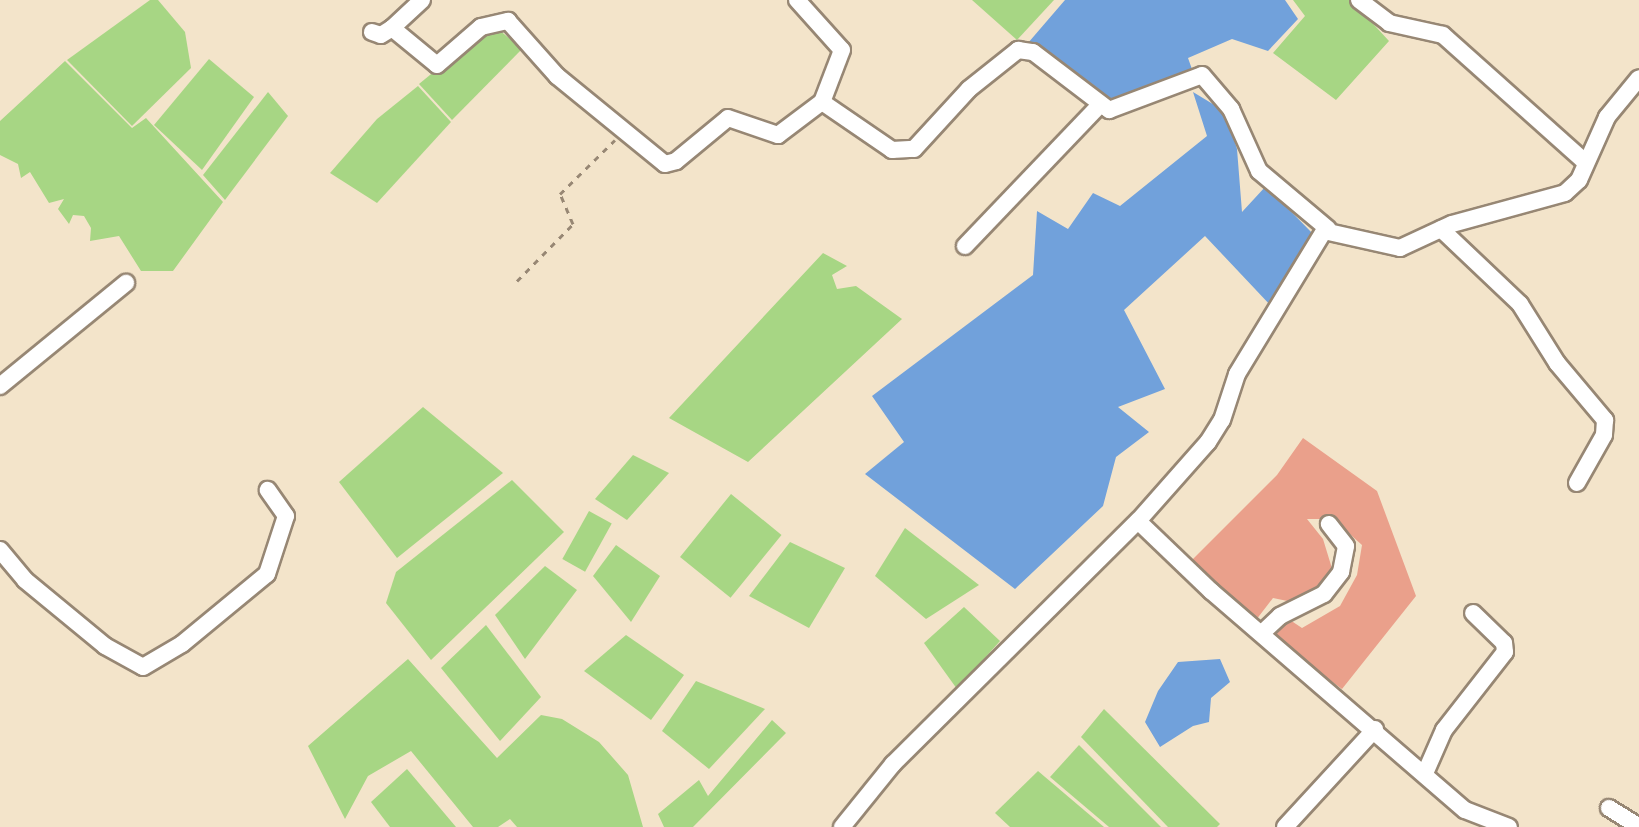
<!DOCTYPE html>
<style>
body{margin:0}
#map{position:relative;width:1639px;height:827px;overflow:hidden;background:#f3e4ca;font-family:"Patrick Hand",sans-serif}
div>[style]{position:absolute}
.green>*{inset:0;background:#a7d684;transform-origin:0 0}
.water>*{inset:0;background:#71a1db}
.building>*{inset:0;background:#eaa08b}
.path>*{height:3px;margin-top:-1.5px;transform-origin:0;background:repeating-linear-gradient(90deg,#978774 0 6px,transparent 0 12px)}
.roads{filter:drop-shadow(2px 0 #978774) drop-shadow(-2px 0 #978774) drop-shadow(0 2px #978774) drop-shadow(0 -2px #978774)}
.minor>*{height:16px;margin:-8px;padding:0 8px;transform-origin:8px;border-radius:8px;background:#fff}
span{translate:-50% -50%;white-space:nowrap;text-align:center;line-height:1.15;-webkit-text-stroke:6px #f7f3e8;paint-order:stroke}
</style>
<div id="map">
<div class="green">
<i style="clip-path:polygon(150px 0,158px 0,185px 32px,191px 68px,132px 126px,67px 60px)"></i>
<i style="clip-path:polygon(972px 0,1054px 0,1017px 40px)"></i>
<i style="clip-path:polygon(1293px 0,1351px 0,1389px 41px,1336px 100px,1273px 53px,1305px 16px)"></i>
<i style="clip-path:polygon(492px 24px,522px 49px,452px 120px,419px 84px)"></i>
<i style="clip-path:polygon(209px 59px,254px 97px,202px 170px,154px 125px)"></i>
<i style="clip-path:polygon(65px 61px,132px 128px,146px 118px,223px 202px,173px 271px,141px 271px,119px 236px,90px 241px,91px 228px,84px 216px,73px 215px,69px 224px,58px 209px,64px 199px,49px 203px,30px 172px,21px 178px,18px 164px,0 155px,0 121px)"></i>
<i style="clip-path:polygon(418px 86px,451px 122px,377px 203px,330px 173px,377px 119px)"></i>
<i style="clip-path:polygon(268px 92px,288px 116px,225px 200px,203px 175px)"></i>
<i style="clip-path:polygon(823px 253px,847px 266px,832px 275px,837px 289px,856px 286px,902px 319px,748px 462px,669px 418px)"></i>
<i style="clip-path:polygon(423px 407px,503px 473px,397px 558px,339px 482px)"></i>
<i style="clip-path:polygon(633px 455px,669px 473px,627px 520px,595px 499px)"></i>
<i style="clip-path:polygon(512px 480px,564px 532px,431px 660px,386px 603px,396px 572px)"></i>
<i style="left:731px;top:494px;width:65px;height:81px;rotate:39deg"></i>
<i style="left:589px;top:511px;width:26px;height:55px;rotate:29deg"></i>
<i style="clip-path:polygon(905px 528px,979px 585px,926px 619px,875px 576px)"></i>
<i style="clip-path:polygon(790px 542px,845px 568px,809px 628px,749px 596px)"></i>
<i style="clip-path:polygon(616px 545px,660px 576px,631px 622px,593px 576px)"></i>
<i style="clip-path:polygon(545px 566px,577px 590px,525px 659px,495px 615px)"></i>
<i style="clip-path:polygon(964px 607px,1000px 641px,957px 689px,924px 643px)"></i>
<i style="clip-path:polygon(486px 625px,541px 697px,500px 741px,441px 668px)"></i>
<i style="clip-path:polygon(626px 635px,684px 675px,651px 720px,584px 671px)"></i>
<i style="clip-path:polygon(408px 659px,497px 758px,541px 715px,562px 719px,599px 742px,628px 775px,643px 827px,517px 827px,510px 819px,498px 827px,473px 827px,411px 751px,368px 776px,345px 819px,308px 746px)"></i>
<i style="clip-path:polygon(696px 681px,765px 709px,709px 769px,662px 731px)"></i>
<i style="clip-path:polygon(1104px 709px,1220px 824px,1217px 827px,1168px 827px,1081px 737px)"></i>
<i style="clip-path:polygon(772px 720px,786px 733px,693px 827px,664px 827px,658px 814px,699px 780px,708px 796px)"></i>
<i style="clip-path:polygon(1079px 745px,1161px 827px,1109px 827px,1050px 777px)"></i>
<i style="clip-path:polygon(407px 769px,456px 827px,390px 827px,371px 802px)"></i>
<i style="clip-path:polygon(1038px 771px,1104px 827px,1010px 827px,995px 813px)"></i>
</div>
<div class="water">
<i style="clip-path:polygon(1065px 0,1285px 0,1298px 19px,1268px 51px,1232px 39px,1188px 58px,1193px 72px,1109px 109px,1028px 43px)"></i>
<i style="clip-path:polygon(1193px 92px,1226px 112px,1237px 149px,1242px 212px,1266px 186px,1314px 235px,1273px 308px,1205px 236px,1124px 310px,1165px 389px,1118px 407px,1149px 432px,1116px 457px,1103px 506px,1015px 589px,865px 474px,904px 442px,872px 396px,1033px 275px,1037px 211px,1068px 229px,1093px 193px,1120px 206px,1207px 136px)"></i>
<i style="clip-path:polygon(1220px 659px,1230px 682px,1211px 698px,1209px 722px,1193px 726px,1160px 747px,1145px 722px,1158px 691px,1178px 662px)"></i>
</div>
<div class="building">
<i style="clip-path:polygon(1303px 438px,1377px 491px,1416px 596px,1342px 689px,1271px 637px,1287px 618px,1302px 628px,1340px 606px,1357px 575px,1362px 545px,1333px 519px,1307px 519px,1323px 539px,1334px 575px,1302px 604px,1273px 598px,1256px 620px,1188px 564px,1277px 475px)"></i>
</div>
<div class="path">
<i style="left:517px;top:281px;width:80px;rotate:-45.5deg"></i>
<i style="left:573px;top:224px;width:33px;rotate:-113deg"></i>
<i style="left:560px;top:194px;width:77px;rotate:-44.5deg"></i>
</div>
<div class="roads">
<div class="minor">
<i style="left:797px;top:0;width:67px;rotate:48deg"></i>
<i style="left:842px;top:50px;width:56px;rotate:111deg"></i>
<i style="left:822px;top:102px;width:85px;rotate:34.4deg"></i>
<i style="left:892px;top:150px;width:22px;rotate:-3deg"></i>
<i style="left:914px;top:149px;width:81px;rotate:-47.5deg"></i>
<i style="left:969px;top:89px;width:63px;rotate:-38.5deg"></i>
<i style="left:1018px;top:50px;width:15px;rotate:8deg"></i>
<i style="left:1033px;top:52px;width:96px;rotate:37.3deg"></i>
<i style="left:1109px;top:110px;width:99px;rotate:-20.6deg"></i>
<i style="left:1202px;top:75px;width:45px;rotate:49.5deg"></i>
<i style="left:1231px;top:109px;width:68px;rotate:65.7deg"></i>
<i style="left:1259px;top:171px;width:90px;rotate:40deg"></i>
<i style="left:1359px;top:0;width:38px;rotate:37deg"></i>
<i style="left:1389px;top:23px;width:55px;rotate:12.5deg"></i>
<i style="left:1443px;top:35px;width:189px;rotate:41.8deg"></i>
<i style="left:392px;top:28px;width:58px;rotate:39.4deg"></i>
<i style="left:437px;top:65px;width:58px;rotate:-40.8deg"></i>
<i style="left:481px;top:27px;width:28px;rotate:-13deg"></i>
<i style="left:508px;top:21px;width:74px;rotate:48.3deg"></i>
<i style="left:557px;top:76px;width:139px;rotate:39.2deg"></i>
<i style="left:665px;top:164px;width:11px;rotate:-15deg"></i>
<i style="left:676px;top:161px;width:67px;rotate:-39.6deg"></i>
<i style="left:728px;top:118px;width:53px;rotate:18.8deg"></i>
<i style="left:778px;top:135px;width:55px;rotate:-36.9deg"></i>
<i style="left:372px;top:32px;width:9px;rotate:18deg"></i>
<i style="left:381px;top:35px;width:13px;rotate:-32deg"></i>
<i style="left:392px;top:28px;width:41px;rotate:-43deg"></i>
<i style="left:1441px;top:229px;width:109px;rotate:43.5deg"></i>
<i style="left:1520px;top:304px;width:70px;rotate:57.9deg"></i>
<i style="left:1557px;top:363px;width:75px;rotate:49.9deg"></i>
<i style="left:1605px;top:420px;width:15px;rotate:94deg"></i>
<i style="left:1604px;top:435px;width:55px;rotate:119.4deg"></i>
<i style="left:965px;top:246px;width:194px;rotate:-46.3deg"></i>
<i style="left:0;top:386px;width:163px;rotate:-39.3deg"></i>
<i style="left:1138px;top:521px;width:101px;rotate:43.8deg"></i>
<i style="left:1211px;top:591px;width:335px;rotate:40.8deg"></i>
<i style="left:1465px;top:810px;width:47px;rotate:21.1deg"></i>
<i style="left:0;top:550px;width:39px;rotate:50deg"></i>
<i style="left:25px;top:580px;width:104px;rotate:39.5deg"></i>
<i style="left:105px;top:646px;width:43px;rotate:28.9deg"></i>
<i style="left:143px;top:667px;width:45px;rotate:-30.5deg"></i>
<i style="left:182px;top:644px;width:110px;rotate:-39.5deg"></i>
<i style="left:267px;top:574px;width:61px;rotate:-71.9deg"></i>
<i style="left:286px;top:516px;width:32px;rotate:-125deg"></i>
<i style="left:1262px;top:633px;width:25px;rotate:-43deg"></i>
<i style="left:1280px;top:616px;width:49px;rotate:-26.6deg"></i>
<i style="left:1324px;top:594px;width:28px;rotate:-52deg"></i>
<i style="left:1341px;top:572px;width:26px;rotate:-79deg"></i>
<i style="left:1346px;top:546px;width:28px;rotate:-128deg"></i>
<i style="left:1426px;top:771px;width:45px;rotate:-66.3deg"></i>
<i style="left:1444px;top:730px;width:99px;rotate:-52deg"></i>
<i style="left:1505px;top:652px;width:9px;rotate:-96deg"></i>
<i style="left:1504px;top:643px;width:43px;rotate:-135.9deg"></i>
<i style="left:1609px;top:808px;width:36px;rotate:32deg"></i>
<i style="left:842px;top:827px;width:81px;rotate:-51deg"></i>
<i style="left:893px;top:764px;width:345px;rotate:-44.8deg"></i>
<i style="left:1138px;top:521px;width:106px;rotate:-48.5deg"></i>
<i style="left:1208px;top:442px;width:26px;rotate:-58deg"></i>
<i style="left:1222px;top:420px;width:48px;rotate:-71.9deg"></i>
<i style="left:1237px;top:374px;width:167px;rotate:-58.7deg"></i>
<i style="left:1324px;top:231px;width:78px;rotate:12.6deg"></i>
<i style="left:1400px;top:248px;width:57px;rotate:-24.8deg"></i>
<i style="left:1452px;top:224px;width:117px;rotate:-15.3deg"></i>
<i style="left:1565px;top:193px;width:19px;rotate:-43deg"></i>
<i style="left:1579px;top:180px;width:69px;rotate:-66deg"></i>
<i style="left:1607px;top:117px;width:50px;rotate:-50.6deg"></i>
<i style="left:1285px;top:827px;width:133px;rotate:-47.4deg"></i>
</div>
</div>
</div>
